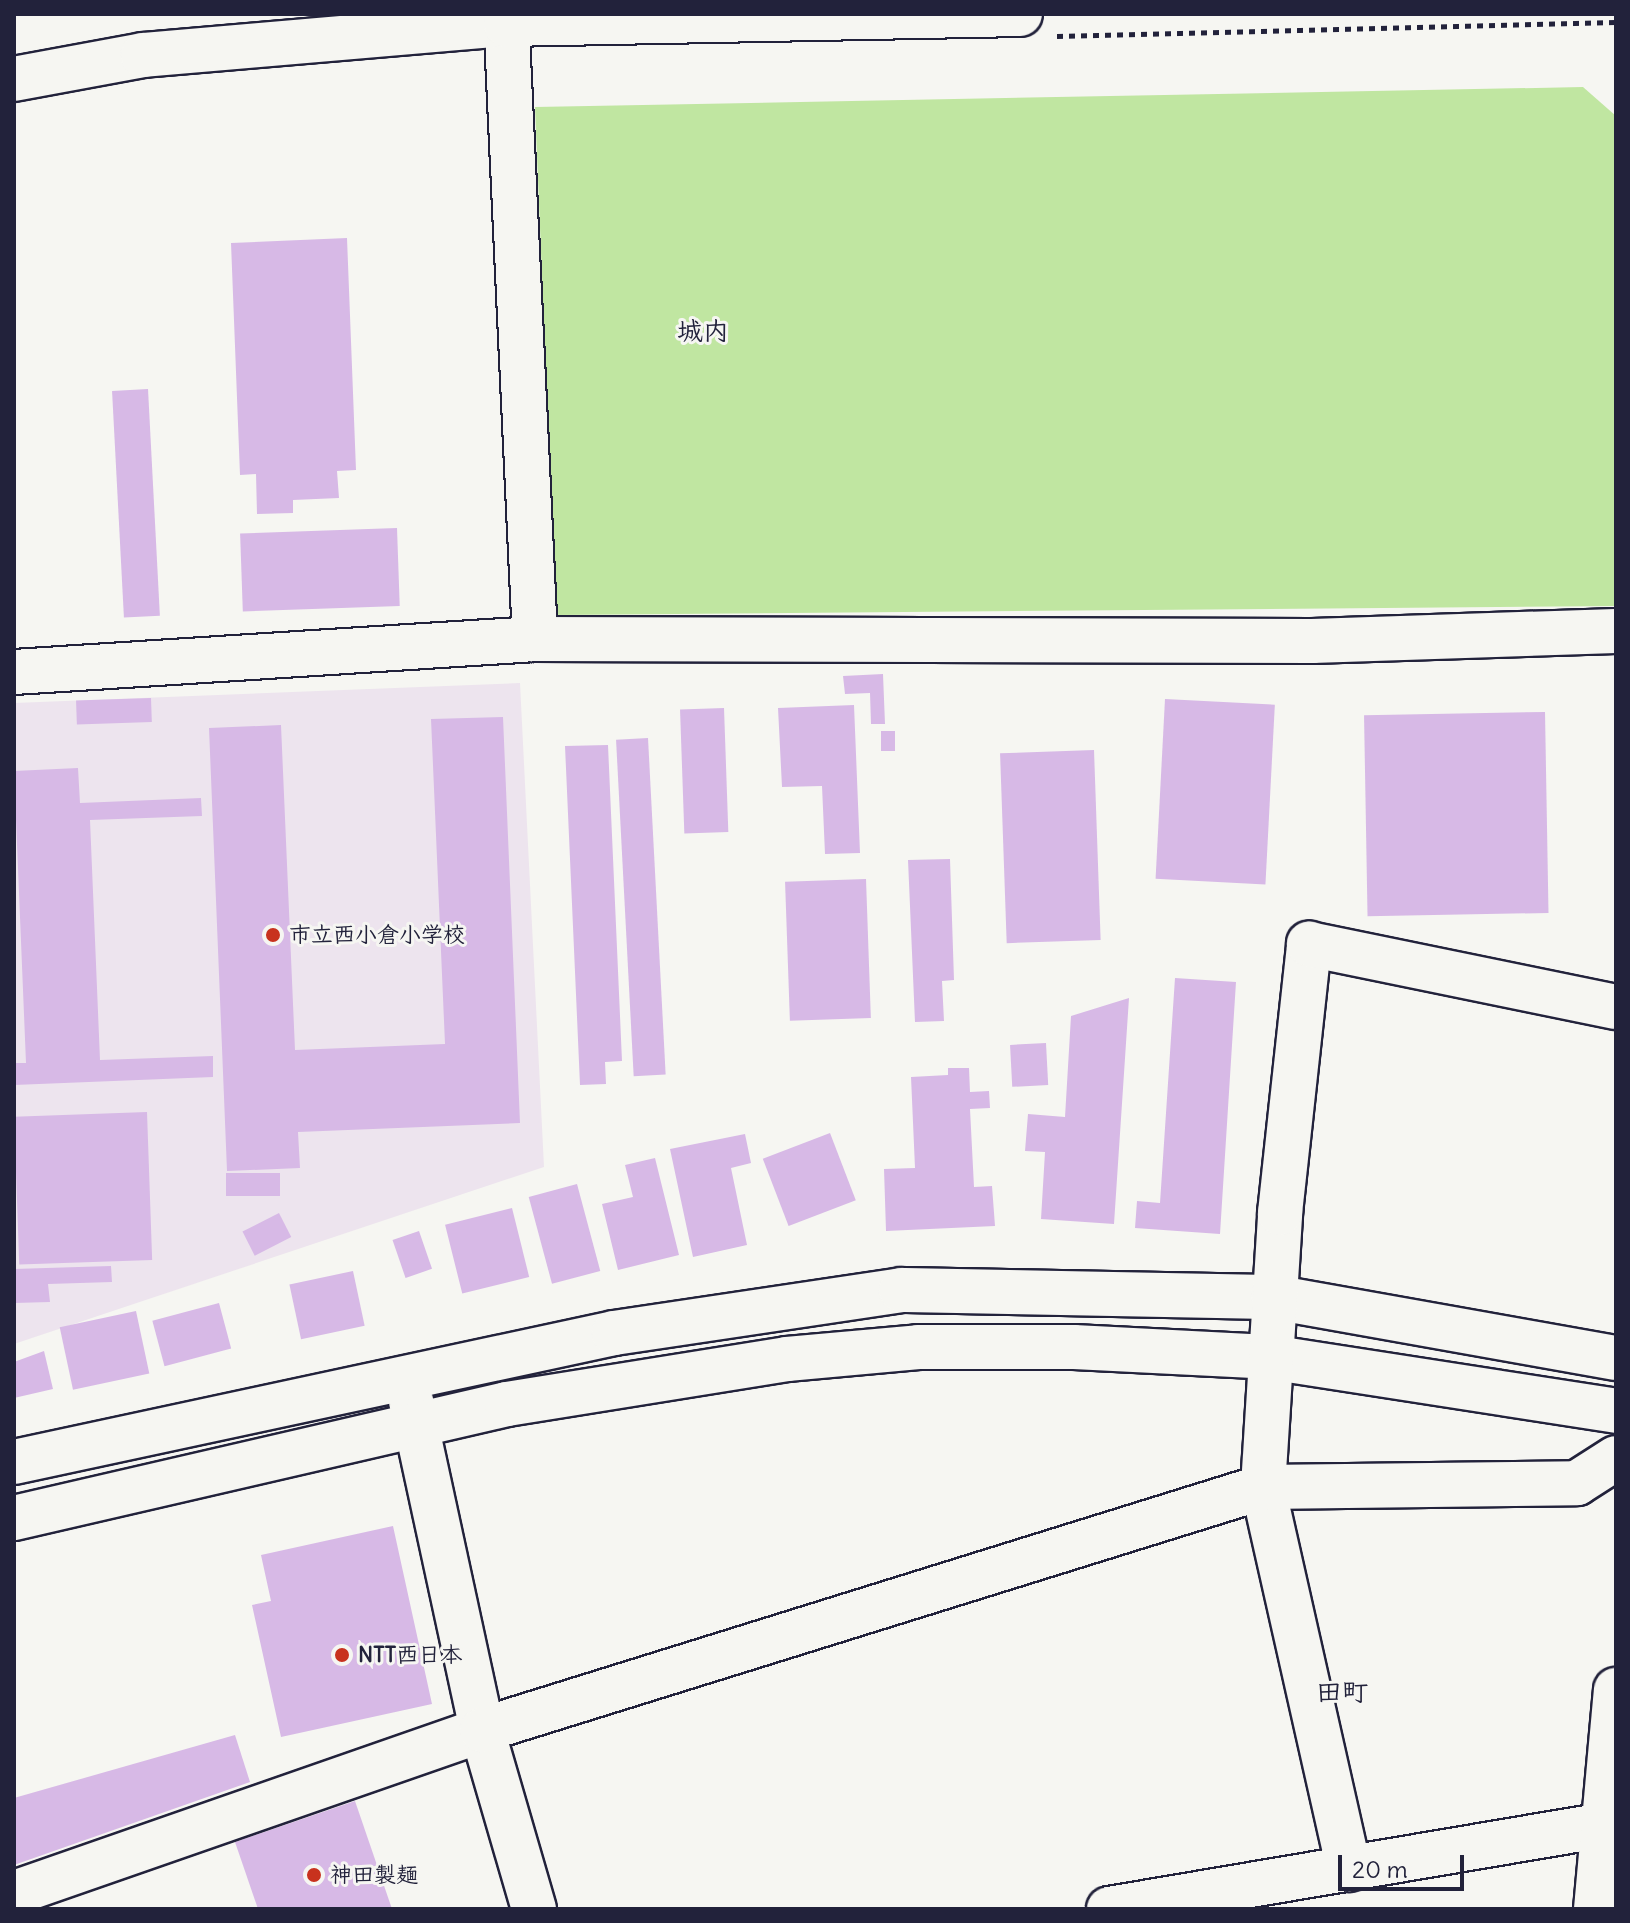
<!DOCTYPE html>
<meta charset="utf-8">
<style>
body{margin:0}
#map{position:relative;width:1630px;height:1923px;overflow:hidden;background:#f6f6f2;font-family:Delius,"Klee One",sans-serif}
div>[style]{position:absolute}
.built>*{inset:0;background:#ede4ee}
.green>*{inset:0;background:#c0e6a1}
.building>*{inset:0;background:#d7b9e6;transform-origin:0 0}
.path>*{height:5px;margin-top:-2.5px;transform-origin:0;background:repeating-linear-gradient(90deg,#22223b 0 6px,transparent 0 12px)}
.roads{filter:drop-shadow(2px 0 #22223b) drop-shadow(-2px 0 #22223b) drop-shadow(0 2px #22223b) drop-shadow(0 -2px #22223b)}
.minor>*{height:44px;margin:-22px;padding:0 22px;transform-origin:22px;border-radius:22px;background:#f6f6f2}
.dots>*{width:22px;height:22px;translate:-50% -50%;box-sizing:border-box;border:4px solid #f6f6f2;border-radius:50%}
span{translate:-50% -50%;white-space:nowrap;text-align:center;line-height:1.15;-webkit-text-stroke:6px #f6f6f2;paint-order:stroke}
.poi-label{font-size:22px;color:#22223b;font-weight:700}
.left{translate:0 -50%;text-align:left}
.quarter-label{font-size:26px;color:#22223b;font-weight:700}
.frame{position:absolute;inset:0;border:16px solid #22223b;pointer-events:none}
.scale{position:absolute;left:1338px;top:1855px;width:126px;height:36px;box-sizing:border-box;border:4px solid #22223b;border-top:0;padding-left:10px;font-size:24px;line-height:28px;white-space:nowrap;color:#22223b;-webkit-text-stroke:6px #f6f6f2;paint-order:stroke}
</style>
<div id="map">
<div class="built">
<i style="clip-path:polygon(520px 683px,544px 1167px,14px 1344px,14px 703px)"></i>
</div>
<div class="green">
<i style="clip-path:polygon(1583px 87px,1616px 116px,1616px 606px,556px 615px,535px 107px)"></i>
</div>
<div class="building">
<i style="clip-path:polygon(347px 238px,356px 470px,337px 471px,339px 498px,293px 500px,293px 513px,257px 514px,256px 474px,240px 475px,231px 243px)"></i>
<i style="left:148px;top:389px;width:227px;height:36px;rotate:87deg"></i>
<i style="left:397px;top:528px;width:78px;height:157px;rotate:88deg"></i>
<i style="clip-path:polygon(883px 674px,885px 724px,871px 724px,870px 693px,845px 694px,843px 676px)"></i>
<i style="left:151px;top:698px;width:24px;height:75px;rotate:88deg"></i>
<i style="left:1165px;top:699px;width:110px;height:180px;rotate:3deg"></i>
<i style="clip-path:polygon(854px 705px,860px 853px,825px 854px,822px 786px,782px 787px,778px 708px)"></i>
<i style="left:724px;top:708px;width:124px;height:44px;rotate:88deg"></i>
<i style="left:1545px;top:712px;width:201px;height:181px;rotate:89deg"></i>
<i style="clip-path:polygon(503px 717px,520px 1123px,298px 1132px,300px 1168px,227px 1171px,209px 728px,281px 725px,295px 1050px,445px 1044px,431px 719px)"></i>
<i style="left:881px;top:731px;width:14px;height:20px"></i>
<i style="left:648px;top:738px;width:337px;height:32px;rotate:87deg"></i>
<i style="clip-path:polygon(608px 745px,622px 1061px,605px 1062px,606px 1084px,580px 1085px,565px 746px)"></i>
<i style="left:1094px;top:750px;width:190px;height:94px;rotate:88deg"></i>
<i style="clip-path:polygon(78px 768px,80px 803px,201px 798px,202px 816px,90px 820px,100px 1060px,213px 1056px,213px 1077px,14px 1085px,14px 1063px,26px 1063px,14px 771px)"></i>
<i style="clip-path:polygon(950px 859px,954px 980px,942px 981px,944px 1021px,915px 1022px,908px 860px)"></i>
<i style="left:866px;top:879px;width:139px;height:81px;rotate:88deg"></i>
<i style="clip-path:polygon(1175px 978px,1236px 982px,1220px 1234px,1135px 1228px,1137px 1201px,1160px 1203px)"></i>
<i style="clip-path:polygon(1129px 998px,1114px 1224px,1041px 1219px,1045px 1152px,1025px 1151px,1028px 1114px,1065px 1117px,1071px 1016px)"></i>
<i style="left:1046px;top:1043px;width:42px;height:36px;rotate:87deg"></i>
<i style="clip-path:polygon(948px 1068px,969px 1068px,970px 1092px,989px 1091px,990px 1108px,970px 1109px,974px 1187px,992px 1186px,995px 1226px,886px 1231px,884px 1169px,915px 1168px,911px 1077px,948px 1075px)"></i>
<i style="left:147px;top:1112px;width:148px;height:133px;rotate:88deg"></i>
<i style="left:830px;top:1133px;width:72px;height:72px;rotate:69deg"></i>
<i style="clip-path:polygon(745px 1134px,751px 1163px,731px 1168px,747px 1245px,693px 1257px,670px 1149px)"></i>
<i style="clip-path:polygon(655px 1158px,679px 1255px,618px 1270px,602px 1204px,633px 1197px,625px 1165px)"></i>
<i style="left:280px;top:1173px;width:23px;height:54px;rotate:90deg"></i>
<i style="left:577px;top:1184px;width:90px;height:50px;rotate:75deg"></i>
<i style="left:512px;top:1208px;width:71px;height:69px;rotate:76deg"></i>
<i style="left:279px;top:1213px;width:27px;height:41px;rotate:63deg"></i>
<i style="left:419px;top:1231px;width:40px;height:28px;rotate:71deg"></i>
<i style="clip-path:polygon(111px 1266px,112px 1282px,48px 1284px,50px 1302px,14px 1303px,14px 1269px)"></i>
<i style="left:353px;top:1271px;width:56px;height:65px;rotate:78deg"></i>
<i style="left:219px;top:1303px;width:47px;height:69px;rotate:75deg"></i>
<i style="left:136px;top:1311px;width:64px;height:78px;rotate:78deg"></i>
<i style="clip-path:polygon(44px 1351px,53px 1389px,14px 1398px,14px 1362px)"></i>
<i style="clip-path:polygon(393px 1526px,432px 1704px,281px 1737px,252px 1605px,271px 1601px,261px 1555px)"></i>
<i style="clip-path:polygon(235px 1735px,250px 1782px,14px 1865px,14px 1798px)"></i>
<i style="clip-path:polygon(355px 1801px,392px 1909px,258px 1909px,235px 1842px)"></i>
</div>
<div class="path">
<i style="left:1057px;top:36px;width:559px;rotate:-1.43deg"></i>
</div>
<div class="roads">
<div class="minor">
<i style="left:506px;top:14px;width:626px;rotate:87.34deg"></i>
<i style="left:14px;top:79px;width:131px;rotate:-10.5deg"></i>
<i style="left:143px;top:55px;width:364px;rotate:-4.9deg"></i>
<i style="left:506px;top:24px;width:514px;rotate:-1.11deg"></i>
<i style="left:14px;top:672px;width:522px;rotate:-3.62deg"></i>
<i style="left:535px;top:639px;width:777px;rotate:0.15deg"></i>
<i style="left:1312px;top:641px;width:304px;rotate:-1.9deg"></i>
<i style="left:411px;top:1401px;width:337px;rotate:77.8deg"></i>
<i style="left:482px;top:1730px;width:186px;rotate:73.8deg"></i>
<i style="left:14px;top:1462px;width:614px;rotate:-12.13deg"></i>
<i style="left:614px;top:1333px;width:290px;rotate:-8.5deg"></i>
<i style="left:901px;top:1290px;width:372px;rotate:1.1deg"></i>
<i style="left:1273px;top:1297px;width:348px;rotate:10.1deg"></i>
<i style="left:14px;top:1518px;width:506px;rotate:-13.02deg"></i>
<i style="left:507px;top:1404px;width:284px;rotate:-9.1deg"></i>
<i style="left:787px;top:1359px;width:132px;rotate:-5.2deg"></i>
<i style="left:918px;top:1347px;width:156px"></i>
<i style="left:1074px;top:1347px;width:195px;rotate:2.9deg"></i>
<i style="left:1269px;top:1357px;width:351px;rotate:8.8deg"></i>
<i style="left:1349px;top:1869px;width:392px;rotate:-102.7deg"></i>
<i style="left:1263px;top:1487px;width:275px;rotate:-86.4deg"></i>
<i style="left:1280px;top:1213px;width:271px;rotate:-83.8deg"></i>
<i style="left:1309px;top:944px;width:313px;rotate:11.6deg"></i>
<i style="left:14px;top:1893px;width:496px;rotate:-19.2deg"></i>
<i style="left:482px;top:1730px;width:818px;rotate:-17.28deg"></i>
<i style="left:1263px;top:1487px;width:314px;rotate:-0.7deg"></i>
<i style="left:1577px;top:1483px;width:46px;rotate:-32.7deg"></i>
<i style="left:1109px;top:1909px;width:502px;rotate:-9.63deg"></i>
<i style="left:1596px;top:1909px;width:220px;rotate:-84.8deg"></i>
</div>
</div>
<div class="dots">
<i style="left:273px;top:935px;background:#c8321e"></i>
<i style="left:342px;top:1655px;background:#c8321e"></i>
<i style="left:314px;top:1875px;background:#c8321e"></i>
</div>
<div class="poi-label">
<span class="left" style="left:289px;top:935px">市立西小倉小学校</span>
<span class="left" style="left:358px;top:1655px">NTT西日本</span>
<span class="left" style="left:330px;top:1875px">神田製麺</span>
</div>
<div class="quarter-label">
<span style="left:703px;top:331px">城内</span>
<span style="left:1342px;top:1692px">田町</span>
</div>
<div class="frame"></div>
<div class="scale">20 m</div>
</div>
